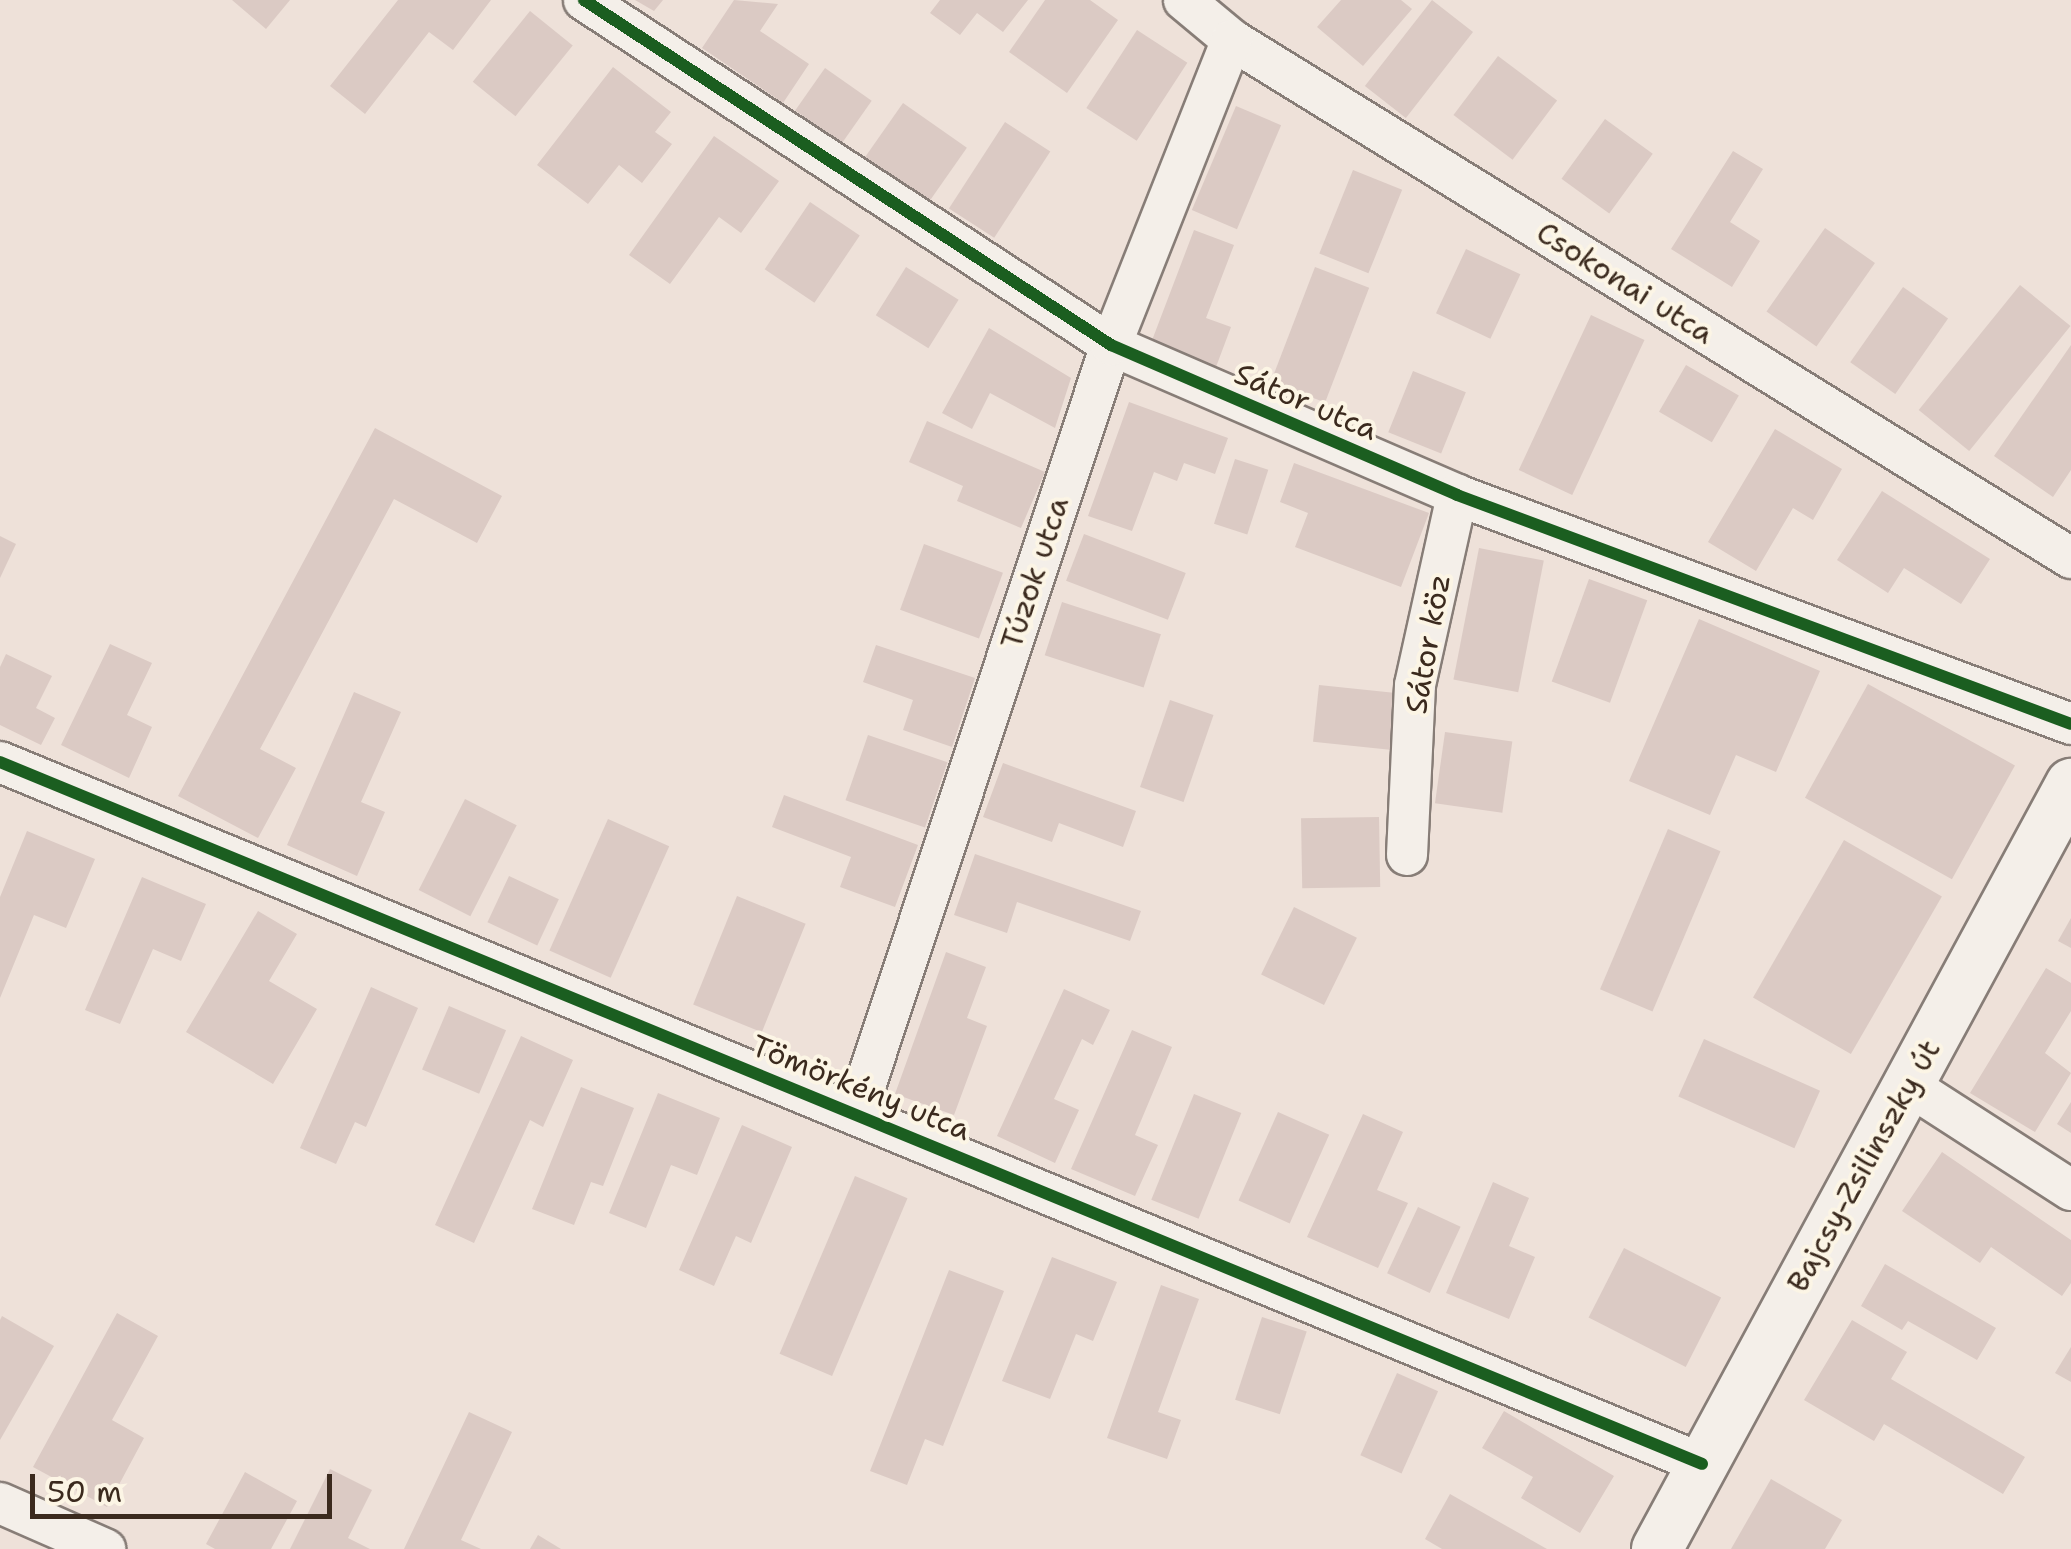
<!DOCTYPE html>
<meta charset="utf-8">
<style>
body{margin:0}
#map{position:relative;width:2071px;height:1549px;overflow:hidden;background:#eee1d9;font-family:"Shantell Sans",sans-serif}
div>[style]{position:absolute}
.building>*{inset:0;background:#dbcac4;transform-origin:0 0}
.roads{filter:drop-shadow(2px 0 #877d77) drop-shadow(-2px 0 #877d77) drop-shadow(0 2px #877d77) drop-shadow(0 -2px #877d77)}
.minor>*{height:40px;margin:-20px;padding:0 20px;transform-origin:20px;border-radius:20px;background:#f4efe9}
.major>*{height:50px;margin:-25px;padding:0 25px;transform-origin:25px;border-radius:25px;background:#f4efe9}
.cycleway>*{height:12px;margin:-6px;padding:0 6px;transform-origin:6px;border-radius:6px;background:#1b5e20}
span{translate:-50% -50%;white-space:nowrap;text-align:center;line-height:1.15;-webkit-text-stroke:8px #fcf5e5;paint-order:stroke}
.street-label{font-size:30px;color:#3b2a1e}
.scale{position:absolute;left:30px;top:1474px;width:302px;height:45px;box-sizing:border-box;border:5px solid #3b2a1e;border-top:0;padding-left:12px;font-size:30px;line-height:35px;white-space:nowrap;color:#3b2a1e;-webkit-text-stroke:8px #fcf5e5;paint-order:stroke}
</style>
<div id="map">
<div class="building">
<i style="clip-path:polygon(232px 0,290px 0,266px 29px)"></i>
<i style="clip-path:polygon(398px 0,491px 0,453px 50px,429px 32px,365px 114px,330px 86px)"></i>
<i style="clip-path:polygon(635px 0,663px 0,654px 11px)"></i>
<i style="clip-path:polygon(734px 0,778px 4px,760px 31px,809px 64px,783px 103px,702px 48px)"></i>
<i style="clip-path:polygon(940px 0,1028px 0,1003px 32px,977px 13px,960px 35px,930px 13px)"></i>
<i style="clip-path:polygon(1045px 0,1090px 0,1118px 20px,1067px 93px,1009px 52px)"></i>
<i style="clip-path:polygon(1341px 0,1401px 0,1412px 9px,1363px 66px,1317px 27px)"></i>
<i style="left:1432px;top:0;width:52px;height:109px;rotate:38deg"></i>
<i style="left:530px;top:11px;width:55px;height:91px;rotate:39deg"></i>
<i style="left:1137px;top:30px;width:60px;height:93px;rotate:33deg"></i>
<i style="left:1498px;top:56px;width:74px;height:74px;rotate:37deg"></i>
<i style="clip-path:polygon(613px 67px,671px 112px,655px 132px,672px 144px,642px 183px,619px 165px,588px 204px,537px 165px)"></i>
<i style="left:825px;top:68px;width:57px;height:52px;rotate:35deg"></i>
<i style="left:903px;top:103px;width:78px;height:66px;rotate:35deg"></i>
<i style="left:1236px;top:106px;width:49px;height:113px;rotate:23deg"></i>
<i style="left:1605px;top:119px;width:59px;height:74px;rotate:36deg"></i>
<i style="left:1005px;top:122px;width:54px;height:103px;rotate:33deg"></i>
<i style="clip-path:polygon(714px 136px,779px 181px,741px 233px,719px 217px,670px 284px,629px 255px)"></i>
<i style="clip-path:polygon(1733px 151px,1763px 169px,1730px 222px,1760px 241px,1732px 287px,1671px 249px)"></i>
<i style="left:1353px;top:170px;width:53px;height:90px;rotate:22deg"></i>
<i style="left:810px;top:202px;width:60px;height:81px;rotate:34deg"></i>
<i style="left:1825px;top:228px;width:61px;height:102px;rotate:35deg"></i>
<i style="clip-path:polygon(1194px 230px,1234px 245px,1206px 318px,1231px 327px,1216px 367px,1151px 343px)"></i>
<i style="left:1466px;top:249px;width:60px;height:71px;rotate:25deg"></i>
<i style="left:906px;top:267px;width:62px;height:57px;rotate:32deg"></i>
<i style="left:1315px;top:267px;width:58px;height:123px;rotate:21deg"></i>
<i style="left:2020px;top:285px;width:65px;height:161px;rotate:39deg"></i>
<i style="left:1903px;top:287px;width:55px;height:92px;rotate:35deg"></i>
<i style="left:1591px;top:315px;width:59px;height:171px;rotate:25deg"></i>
<i style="clip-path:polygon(989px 328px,1071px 378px,1055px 428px,990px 393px,972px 429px,942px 413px)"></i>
<i style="clip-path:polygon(2071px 345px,2071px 470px,2053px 497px,1994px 456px)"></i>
<i style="left:1686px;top:365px;width:61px;height:54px;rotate:30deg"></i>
<i style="left:1413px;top:371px;width:57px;height:66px;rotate:22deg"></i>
<i style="clip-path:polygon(1129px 402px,1228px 438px,1215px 474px,1184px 463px,1177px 481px,1154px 472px,1132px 531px,1088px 516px)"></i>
<i style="clip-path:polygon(927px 421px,1045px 472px,1021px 528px,957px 501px,963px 486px,909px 462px)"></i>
<i style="clip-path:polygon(375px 428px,502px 496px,477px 543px,394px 499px,260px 749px,296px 768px,258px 838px,178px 796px)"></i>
<i style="clip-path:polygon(1775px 429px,1842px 469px,1813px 520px,1793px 508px,1756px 571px,1708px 542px)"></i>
<i style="left:1235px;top:459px;width:35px;height:68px;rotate:18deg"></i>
<i style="clip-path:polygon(1294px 463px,1429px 513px,1401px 587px,1295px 547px,1308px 513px,1280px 502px)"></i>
<i style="clip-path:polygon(1882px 491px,1990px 559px,1961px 604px,1904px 568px,1888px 593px,1837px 560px)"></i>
<i style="left:1084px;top:534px;width:109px;height:50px;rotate:21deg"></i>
<i style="clip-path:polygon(0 536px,16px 544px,0 578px)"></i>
<i style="left:924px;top:544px;width:84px;height:70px;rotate:20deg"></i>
<i style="left:1479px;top:548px;width:66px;height:134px;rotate:11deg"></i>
<i style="left:1589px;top:579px;width:62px;height:109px;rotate:20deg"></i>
<i style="left:1062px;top:602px;width:104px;height:56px;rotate:18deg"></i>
<i style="clip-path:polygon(1699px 619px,1820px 671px,1776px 772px,1736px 755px,1710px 815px,1629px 781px)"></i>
<i style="clip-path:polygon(110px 644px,152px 663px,127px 715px,152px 727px,129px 778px,61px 745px)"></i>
<i style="clip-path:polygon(876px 645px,975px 678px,952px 747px,903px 730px,913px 700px,863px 682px)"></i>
<i style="clip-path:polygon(6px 654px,52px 676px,36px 708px,55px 718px,41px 745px,0 725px,0 667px)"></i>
<i style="left:1868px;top:684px;width:168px;height:130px;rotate:29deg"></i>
<i style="left:1319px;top:685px;width:82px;height:57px;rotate:6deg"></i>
<i style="clip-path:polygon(354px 692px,401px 712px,361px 802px,385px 812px,357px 876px,287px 845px)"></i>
<i style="left:1170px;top:700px;width:46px;height:92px;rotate:19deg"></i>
<i style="left:1445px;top:732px;width:68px;height:72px;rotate:8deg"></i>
<i style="left:868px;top:735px;width:84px;height:69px;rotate:19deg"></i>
<i style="clip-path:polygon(1003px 763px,1136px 811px,1123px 847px,1059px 823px,1052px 842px,983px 817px)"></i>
<i style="clip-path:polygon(784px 795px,918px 845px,895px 907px,840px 887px,851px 857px,772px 827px)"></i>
<i style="left:465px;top:799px;width:58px;height:102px;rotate:27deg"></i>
<i style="left:1379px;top:817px;width:70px;height:78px;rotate:89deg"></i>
<i style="left:608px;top:819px;width:67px;height:144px;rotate:24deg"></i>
<i style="left:1668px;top:829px;width:57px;height:174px;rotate:23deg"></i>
<i style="clip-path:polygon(27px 831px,95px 859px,66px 928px,34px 915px,0 998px,0 897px)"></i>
<i style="left:1844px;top:840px;width:113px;height:182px;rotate:30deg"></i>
<i style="clip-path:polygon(975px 854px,1141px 911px,1130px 941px,1017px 902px,1007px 933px,954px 915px)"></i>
<i style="left:509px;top:876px;width:55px;height:51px;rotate:25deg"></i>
<i style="clip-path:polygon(142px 877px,206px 904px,181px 961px,153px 949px,120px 1024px,85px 1010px)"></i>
<i style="left:737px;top:896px;width:74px;height:117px;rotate:22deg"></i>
<i style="left:1294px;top:907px;width:70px;height:75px;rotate:26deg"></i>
<i style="clip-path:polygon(258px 911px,297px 934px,269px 981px,317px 1009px,273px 1084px,186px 1032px)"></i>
<i style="clip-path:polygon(2071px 918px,2071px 948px,2058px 941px)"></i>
<i style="clip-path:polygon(946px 952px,986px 967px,967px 1018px,987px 1026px,954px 1115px,895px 1094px)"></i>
<i style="clip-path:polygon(2046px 968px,2071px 983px,2071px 1011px,2045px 1053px,2071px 1073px,2035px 1132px,1970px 1093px)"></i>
<i style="clip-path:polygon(371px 987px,418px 1008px,366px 1127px,355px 1122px,336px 1164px,300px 1148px)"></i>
<i style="clip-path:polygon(1064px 989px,1110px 1010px,1093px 1045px,1082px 1039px,1054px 1099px,1079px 1110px,1055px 1163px,997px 1136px)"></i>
<i style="left:449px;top:1006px;width:62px;height:69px;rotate:23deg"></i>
<i style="clip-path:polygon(1132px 1030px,1172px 1047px,1135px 1135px,1158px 1145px,1135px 1196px,1071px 1169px)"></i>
<i style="clip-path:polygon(521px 1036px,573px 1060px,543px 1127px,530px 1120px,474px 1243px,435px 1225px)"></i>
<i style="left:1704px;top:1039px;width:127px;height:63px;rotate:24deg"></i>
<i style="clip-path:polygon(581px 1087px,634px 1108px,603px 1186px,591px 1182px,574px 1225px,532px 1209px)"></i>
<i style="clip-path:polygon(658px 1093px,720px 1118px,697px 1175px,671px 1165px,646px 1228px,609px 1213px)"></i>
<i style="left:1194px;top:1094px;width:51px;height:114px;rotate:22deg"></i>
<i style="clip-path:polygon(2071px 1102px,2071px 1133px,2057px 1124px)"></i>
<i style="left:1278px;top:1112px;width:56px;height:97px;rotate:24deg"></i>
<i style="clip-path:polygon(1363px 1114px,1403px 1132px,1377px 1190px,1408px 1203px,1378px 1268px,1307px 1237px)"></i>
<i style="clip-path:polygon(742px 1125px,792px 1147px,751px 1243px,736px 1236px,714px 1286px,679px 1270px)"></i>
<i style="clip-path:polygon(1942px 1152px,2071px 1240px,2071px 1283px,2062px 1296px,1991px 1247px,1980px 1263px,1902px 1211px)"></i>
<i style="left:855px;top:1176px;width:57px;height:193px;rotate:23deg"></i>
<i style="clip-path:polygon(1493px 1182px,1529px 1198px,1509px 1246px,1535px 1257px,1509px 1319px,1446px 1293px)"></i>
<i style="left:1418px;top:1207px;width:47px;height:73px;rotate:25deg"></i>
<i style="left:1624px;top:1248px;width:109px;height:78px;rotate:27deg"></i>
<i style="clip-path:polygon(1052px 1257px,1117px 1282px,1093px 1341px,1076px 1334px,1050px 1399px,1002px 1381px)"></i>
<i style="clip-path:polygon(1885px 1264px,1996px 1328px,1977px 1360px,1908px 1321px,1902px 1330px,1861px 1306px)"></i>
<i style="clip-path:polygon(949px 1270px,1004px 1291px,943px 1446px,925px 1439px,907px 1485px,870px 1471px)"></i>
<i style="clip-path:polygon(1161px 1285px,1199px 1299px,1158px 1412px,1181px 1420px,1167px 1459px,1107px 1438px)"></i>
<i style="clip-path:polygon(117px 1313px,158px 1336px,112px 1420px,144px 1438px,107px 1507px,33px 1467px)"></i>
<i style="clip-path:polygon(2px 1316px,54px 1346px,0 1440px,0 1320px)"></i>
<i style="left:1262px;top:1317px;width:47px;height:87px;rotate:18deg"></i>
<i style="clip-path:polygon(1852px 1320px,1907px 1352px,1891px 1379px,2025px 1457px,2003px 1494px,1884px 1424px,1874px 1441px,1804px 1400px)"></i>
<i style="clip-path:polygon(2071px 1347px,2071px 1382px,2055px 1373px)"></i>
<i style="left:1397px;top:1373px;width:45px;height:90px;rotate:24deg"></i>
<i style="clip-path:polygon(1504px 1411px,1614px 1476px,1580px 1533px,1521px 1498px,1533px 1477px,1482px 1448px)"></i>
<i style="clip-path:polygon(469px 1412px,512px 1432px,461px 1540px,481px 1549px,404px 1549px)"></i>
<i style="clip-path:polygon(330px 1469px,372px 1490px,348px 1538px,370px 1549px,290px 1549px)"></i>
<i style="clip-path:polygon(245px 1472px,297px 1501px,271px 1549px,215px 1549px,206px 1544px)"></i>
<i style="clip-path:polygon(1771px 1479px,1842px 1520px,1825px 1549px,1731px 1549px)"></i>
<i style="clip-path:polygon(1450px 1494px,1547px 1549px,1442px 1549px,1425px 1539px)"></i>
<i style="clip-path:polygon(538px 1535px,561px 1549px,530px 1549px)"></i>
</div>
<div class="roads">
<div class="minor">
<i style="left:584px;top:0;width:630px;rotate:33.21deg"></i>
<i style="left:1111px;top:345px;width:377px;rotate:23.4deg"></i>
<i style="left:1457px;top:495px;width:655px;rotate:20.45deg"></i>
<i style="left:1184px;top:0;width:62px;rotate:39.8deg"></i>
<i style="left:1232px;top:40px;width:986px;rotate:31.69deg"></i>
<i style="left:0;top:762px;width:1841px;rotate:22.41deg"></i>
<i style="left:1407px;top:855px;width:170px;rotate:-87.3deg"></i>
<i style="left:1415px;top:685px;width:195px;rotate:-77.5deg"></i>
<i style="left:1908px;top:1085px;width:194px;rotate:32.8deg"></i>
<i style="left:856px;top:1113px;width:809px;rotate:-71.63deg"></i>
<i style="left:1111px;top:345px;width:328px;rotate:-68.4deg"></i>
<i style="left:0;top:1503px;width:115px;rotate:23.7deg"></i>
</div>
<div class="major">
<i style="left:1657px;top:1549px;width:870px;rotate:-61.58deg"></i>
</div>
</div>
<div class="cycleway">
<i style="left:584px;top:0;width:630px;rotate:33.21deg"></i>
<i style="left:1111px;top:345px;width:377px;rotate:23.4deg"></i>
<i style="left:1457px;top:495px;width:655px;rotate:20.45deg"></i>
<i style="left:0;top:762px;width:1841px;rotate:22.41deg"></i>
</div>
<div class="street-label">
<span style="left:1625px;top:283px;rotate:32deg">Csokonai utca</span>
<span style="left:1306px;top:402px;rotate:23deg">Sátor utca</span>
<span style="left:1035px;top:573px;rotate:-72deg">Túzok utca</span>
<span style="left:1428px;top:644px;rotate:-80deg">Sátor köz</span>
<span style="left:861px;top:1088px;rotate:22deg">Tömörkény utca</span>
<span style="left:1864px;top:1166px;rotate:-61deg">Bajcsy-Zsilinszky út</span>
</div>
<div class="scale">50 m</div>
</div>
